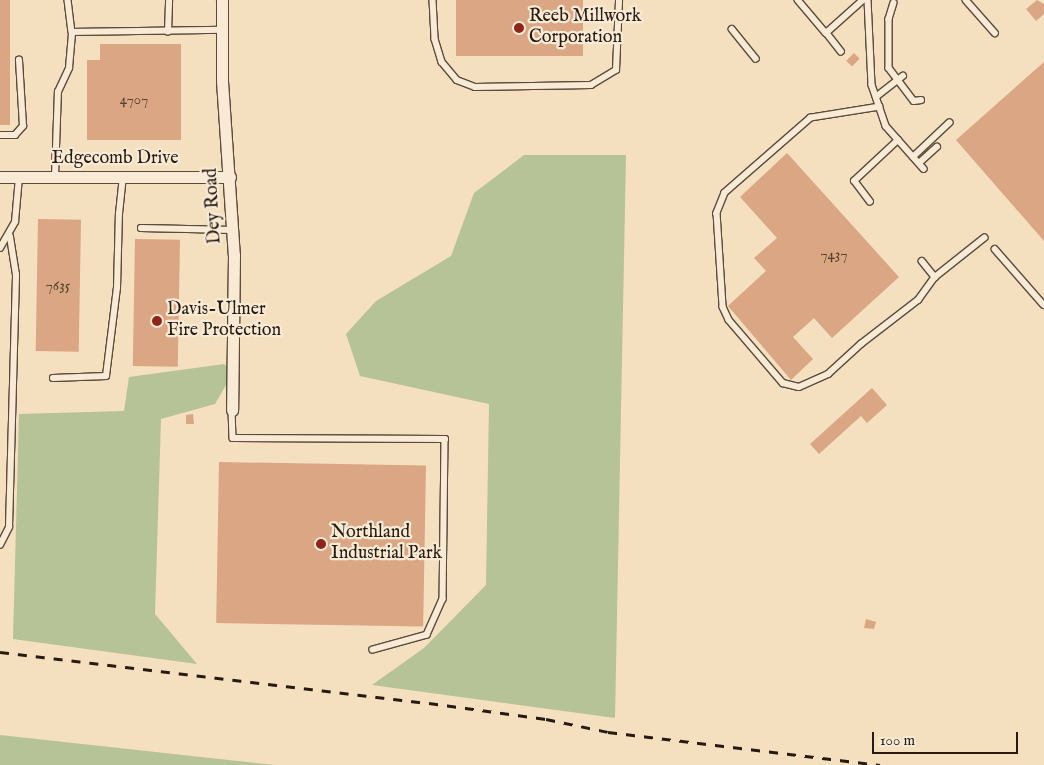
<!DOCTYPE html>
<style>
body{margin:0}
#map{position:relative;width:1044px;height:765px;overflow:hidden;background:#f4dfbf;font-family:"IM FELL English",serif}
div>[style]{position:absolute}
.green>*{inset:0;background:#b6c396}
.building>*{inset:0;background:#daa684;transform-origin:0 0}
.roads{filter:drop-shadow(1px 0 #5a4b3c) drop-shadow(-1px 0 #5a4b3c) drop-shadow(0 1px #5a4b3c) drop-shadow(0 -1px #5a4b3c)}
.lane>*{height:5.5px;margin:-2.75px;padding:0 2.75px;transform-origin:2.75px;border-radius:2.75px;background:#f8ead5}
.street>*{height:11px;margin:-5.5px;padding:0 5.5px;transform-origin:5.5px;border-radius:5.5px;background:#f8ead5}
.rail>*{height:3px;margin-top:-1.5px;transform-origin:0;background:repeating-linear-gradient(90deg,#271a10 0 9px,transparent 0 18px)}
.dots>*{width:14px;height:14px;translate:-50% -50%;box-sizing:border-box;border:2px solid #f8ead5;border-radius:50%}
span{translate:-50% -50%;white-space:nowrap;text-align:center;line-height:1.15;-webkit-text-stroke:4.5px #f8ead5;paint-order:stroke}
.number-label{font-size:15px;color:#543d2d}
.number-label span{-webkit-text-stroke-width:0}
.poi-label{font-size:18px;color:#271a10}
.left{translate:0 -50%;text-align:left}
.street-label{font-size:18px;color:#271a10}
.scale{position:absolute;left:872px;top:732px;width:146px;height:22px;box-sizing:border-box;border:2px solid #271a10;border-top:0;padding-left:6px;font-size:15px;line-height:18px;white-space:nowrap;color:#271a10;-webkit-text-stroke:4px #f8ead5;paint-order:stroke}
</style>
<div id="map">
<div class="green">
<i style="clip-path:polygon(524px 155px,626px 155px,615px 718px,372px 685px,424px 648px,486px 585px,489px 404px,360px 376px,346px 334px,376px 301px,451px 256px,474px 193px)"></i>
<i style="clip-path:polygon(224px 364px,233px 373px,215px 404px,161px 419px,155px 614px,197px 664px,13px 639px,19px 414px,124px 411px,129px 377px)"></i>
<i style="clip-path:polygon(0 735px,275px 765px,0 765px)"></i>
</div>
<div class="building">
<i style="left:0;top:0;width:10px;height:125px"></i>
<i style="left:456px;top:0;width:127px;height:56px"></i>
<i style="clip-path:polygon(1037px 0,1044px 4px,1044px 14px,1036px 21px,1026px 9px)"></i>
<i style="clip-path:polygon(100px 44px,181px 44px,181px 140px,87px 140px,87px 60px,100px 60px)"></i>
<i style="left:854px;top:53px;width:8px;height:11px;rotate:45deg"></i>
<i style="clip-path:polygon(1044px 62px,1044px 241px,956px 140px)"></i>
<i style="clip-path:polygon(787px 153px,899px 277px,832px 338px,814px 318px,793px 337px,813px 359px,791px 380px,728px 306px,766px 271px,754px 258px,777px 238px,740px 197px)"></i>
<i style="left:38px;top:219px;width:43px;height:132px;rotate:1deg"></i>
<i style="left:135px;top:239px;width:45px;height:127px;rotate:1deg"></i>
<i style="clip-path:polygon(872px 388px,887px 405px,867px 423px,861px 416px,819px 454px,810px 444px)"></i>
<i style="clip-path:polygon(193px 414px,194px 424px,186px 424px,186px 415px)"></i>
<i style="left:219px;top:462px;width:207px;height:161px;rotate:1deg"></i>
<i style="clip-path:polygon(866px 619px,876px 622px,874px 629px,864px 628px)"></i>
</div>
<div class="roads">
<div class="lane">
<i style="left:68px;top:0;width:32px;rotate:83deg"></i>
<i style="left:433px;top:0;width:39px;rotate:87deg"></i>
<i style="left:435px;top:39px;width:24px;rotate:73deg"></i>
<i style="left:442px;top:62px;width:23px;rotate:50deg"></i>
<i style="left:457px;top:80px;width:19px;rotate:21deg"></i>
<i style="left:475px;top:87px;width:116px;rotate:-1deg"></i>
<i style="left:591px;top:85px;width:29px;rotate:-31deg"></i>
<i style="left:616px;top:70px;width:70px;rotate:-87.5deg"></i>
<i style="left:798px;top:0;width:43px;rotate:49.7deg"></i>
<i style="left:868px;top:0;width:85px;rotate:87.3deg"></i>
<i style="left:872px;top:85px;width:43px;rotate:71.1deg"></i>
<i style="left:886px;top:126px;width:57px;rotate:48.5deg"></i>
<i style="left:966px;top:0;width:44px;rotate:48.7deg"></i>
<i style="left:894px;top:3px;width:17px;rotate:107deg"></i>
<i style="left:889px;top:19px;width:49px;rotate:90deg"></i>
<i style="left:889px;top:68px;width:41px;rotate:52.9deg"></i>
<i style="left:914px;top:101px;width:7px;rotate:-8deg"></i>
<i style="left:732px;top:29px;width:38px;rotate:51deg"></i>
<i style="left:168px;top:32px;width:32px;rotate:-88deg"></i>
<i style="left:841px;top:52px;width:24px;rotate:-128deg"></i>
<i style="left:826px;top:33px;width:50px;rotate:-41.7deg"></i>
<i style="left:876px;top:97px;width:34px;rotate:-38deg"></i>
<i style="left:880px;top:107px;width:70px;rotate:170.9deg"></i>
<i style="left:811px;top:118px;width:114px;rotate:138.9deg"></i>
<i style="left:725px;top:193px;width:22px;rotate:112deg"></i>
<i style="left:717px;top:213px;width:94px;rotate:86.3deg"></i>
<i style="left:723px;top:307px;width:14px;rotate:65deg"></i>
<i style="left:729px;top:320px;width:83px;rotate:49.4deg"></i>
<i style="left:783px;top:383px;width:16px;rotate:14deg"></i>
<i style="left:799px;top:387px;width:32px;rotate:-24deg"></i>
<i style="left:828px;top:374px;width:45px;rotate:-42.3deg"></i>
<i style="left:861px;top:344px;width:72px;rotate:-37.7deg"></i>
<i style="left:918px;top:300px;width:29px;rotate:-54deg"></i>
<i style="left:0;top:135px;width:15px"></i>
<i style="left:15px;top:135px;width:12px;rotate:-48deg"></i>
<i style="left:23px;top:126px;width:66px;rotate:-93.5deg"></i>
<i style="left:913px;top:157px;width:50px;rotate:-43.4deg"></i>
<i style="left:919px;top:163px;width:24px;rotate:-42deg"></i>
<i style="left:55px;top:176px;width:84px;rotate:-88deg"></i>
<i style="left:58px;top:92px;width:26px;rotate:-65deg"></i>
<i style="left:69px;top:68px;width:36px;rotate:-85deg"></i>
<i style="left:72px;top:32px;width:150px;rotate:-0.8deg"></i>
<i style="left:870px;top:202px;width:26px;rotate:-127deg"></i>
<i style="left:854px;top:181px;width:60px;rotate:-43deg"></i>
<i style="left:141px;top:228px;width:92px;rotate:1.2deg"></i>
<i style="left:0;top:248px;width:30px;rotate:-60deg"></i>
<i style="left:15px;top:222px;width:45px;rotate:-84.9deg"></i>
<i style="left:995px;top:249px;width:74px;rotate:48.8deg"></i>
<i style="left:922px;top:261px;width:21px;rotate:51deg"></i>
<i style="left:935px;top:277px;width:63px;rotate:-38.5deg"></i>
<i style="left:53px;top:378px;width:53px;rotate:-2.2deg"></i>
<i style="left:106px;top:376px;width:89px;rotate:-82.9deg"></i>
<i style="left:117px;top:288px;width:74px;rotate:-88.5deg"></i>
<i style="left:119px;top:214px;width:38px;rotate:-84deg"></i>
<i style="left:232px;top:410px;width:28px;rotate:88deg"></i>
<i style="left:233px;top:438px;width:212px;rotate:0.3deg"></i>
<i style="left:445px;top:439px;width:160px;rotate:90.7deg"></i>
<i style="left:443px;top:599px;width:39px;rotate:114deg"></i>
<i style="left:427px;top:635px;width:56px;rotate:164.5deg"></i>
<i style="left:0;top:545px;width:20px;rotate:-63deg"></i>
<i style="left:9px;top:527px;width:252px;rotate:-88.4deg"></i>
<i style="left:16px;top:275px;width:39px;rotate:-99deg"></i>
</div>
<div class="street">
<i style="left:222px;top:0;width:81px;rotate:90deg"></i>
<i style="left:222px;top:81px;width:174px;rotate:86.1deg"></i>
<i style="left:234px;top:255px;width:155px;rotate:90.7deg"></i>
<i style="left:0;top:177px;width:230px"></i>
</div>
</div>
<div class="rail">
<i style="left:0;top:652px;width:432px;rotate:6.8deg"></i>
<i style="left:429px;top:703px;width:118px;rotate:7.8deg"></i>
<i style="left:546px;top:719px;width:63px;rotate:11.8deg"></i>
<i style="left:608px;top:732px;width:274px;rotate:6.9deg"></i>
</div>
<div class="dots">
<i style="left:519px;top:28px;background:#8f2418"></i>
<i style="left:157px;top:321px;background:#8f2418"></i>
<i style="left:321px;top:544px;background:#8f2418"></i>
</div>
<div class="number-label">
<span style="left:134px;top:100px">4707</span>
<span style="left:834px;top:255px">7437</span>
<span style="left:58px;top:286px">7635</span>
</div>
<div class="poi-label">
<span class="left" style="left:529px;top:28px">Reeb Millwork<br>Corporation</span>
<span class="left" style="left:167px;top:321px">Davis-Ulmer<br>Fire Protection</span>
<span class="left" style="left:331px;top:544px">Northland<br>Industrial Park</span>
</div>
<div class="street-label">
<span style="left:115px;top:159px">Edgecomb Drive</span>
<span style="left:214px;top:206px;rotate:-93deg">Dey Road</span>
</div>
<div class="scale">100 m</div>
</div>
